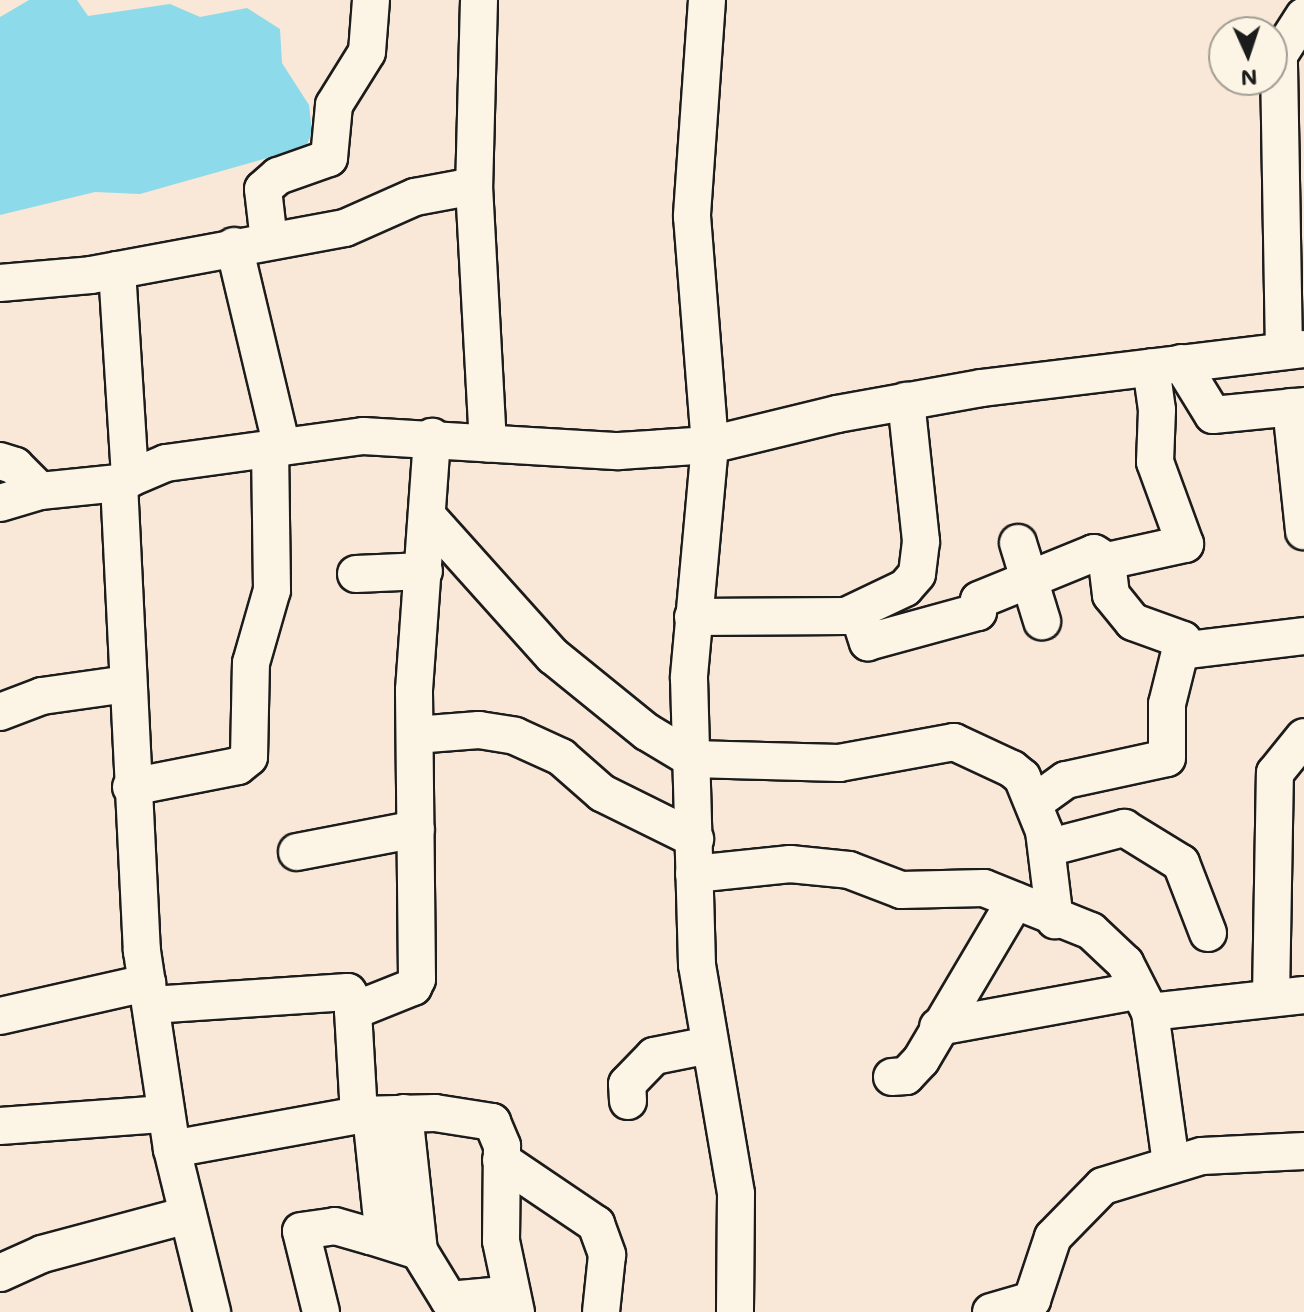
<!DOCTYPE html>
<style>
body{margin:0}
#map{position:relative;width:1304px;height:1312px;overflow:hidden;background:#f9e8d7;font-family:Mali,sans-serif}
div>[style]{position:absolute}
.water>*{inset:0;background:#8cdaea}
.roads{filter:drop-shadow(2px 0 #1c1c1c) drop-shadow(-2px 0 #1c1c1c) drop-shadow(0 2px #1c1c1c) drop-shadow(0 -2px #1c1c1c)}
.minor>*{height:36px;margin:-18px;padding:0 18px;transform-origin:18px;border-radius:18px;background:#fcf5e5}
span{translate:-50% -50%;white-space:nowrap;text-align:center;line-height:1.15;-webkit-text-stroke:7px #fcf5e5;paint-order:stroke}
.north{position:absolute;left:1208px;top:16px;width:80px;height:80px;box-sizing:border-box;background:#fcf5e5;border:2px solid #a29e95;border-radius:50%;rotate:177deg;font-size:22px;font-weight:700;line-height:32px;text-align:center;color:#1c1c1c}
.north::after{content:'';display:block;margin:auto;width:28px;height:36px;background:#1c1c1c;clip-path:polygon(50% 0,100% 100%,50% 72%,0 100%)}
</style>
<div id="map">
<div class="water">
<i style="clip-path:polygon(29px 0,77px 0,88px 16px,170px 4px,200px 17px,247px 8px,280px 29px,282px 63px,309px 105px,312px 132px,306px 147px,140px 194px,95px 192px,0 215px,0 17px)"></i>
</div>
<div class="roads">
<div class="minor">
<i style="left:479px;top:0;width:186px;rotate:91.5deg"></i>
<i style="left:474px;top:186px;width:258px;rotate:86.9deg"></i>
<i style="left:707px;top:0;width:217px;rotate:94deg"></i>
<i style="left:692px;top:216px;width:230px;rotate:85.5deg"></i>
<i style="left:710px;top:445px;width:234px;rotate:95.2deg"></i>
<i style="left:689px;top:678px;width:287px;rotate:88.4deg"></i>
<i style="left:697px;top:965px;width:232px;rotate:80.3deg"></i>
<i style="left:736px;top:1194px;width:118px;rotate:90.5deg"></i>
<i style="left:269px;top:241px;width:52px;rotate:-96.6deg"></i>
<i style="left:263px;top:189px;width:20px;rotate:-41deg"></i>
<i style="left:278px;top:176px;width:54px;rotate:-19.4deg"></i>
<i style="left:329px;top:158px;width:53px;rotate:-84.6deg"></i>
<i style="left:334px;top:105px;width:62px;rotate:-58.1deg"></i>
<i style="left:367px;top:52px;width:52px;rotate:-85.6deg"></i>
<i style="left:234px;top:246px;width:207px;rotate:76.6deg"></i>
<i style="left:117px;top:270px;width:209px;rotate:86.4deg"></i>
<i style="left:0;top:283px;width:91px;rotate:-5deg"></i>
<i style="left:91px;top:275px;width:258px;rotate:-10.5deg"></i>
<i style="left:345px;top:228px;width:77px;rotate:-23.9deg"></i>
<i style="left:415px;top:197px;width:60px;rotate:-10.6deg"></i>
<i style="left:1284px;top:351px;width:296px;rotate:-91deg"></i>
<i style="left:1279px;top:55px;width:46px;rotate:-57.3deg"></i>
<i style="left:1181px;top:363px;width:61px;rotate:58.4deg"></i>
<i style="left:1213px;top:415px;width:91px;rotate:-5.6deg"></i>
<i style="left:1291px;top:407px;width:125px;rotate:84deg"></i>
<i style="left:0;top:461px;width:16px;rotate:18deg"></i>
<i style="left:15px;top:466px;width:35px;rotate:45deg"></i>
<i style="left:119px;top:483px;width:469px;rotate:87.2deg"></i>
<i style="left:142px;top:951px;width:200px;rotate:81.4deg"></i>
<i style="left:172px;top:1149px;width:168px;rotate:76.2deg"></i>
<i style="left:0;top:503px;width:42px;rotate:-16.7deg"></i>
<i style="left:40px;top:491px;width:79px;rotate:-5.8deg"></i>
<i style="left:119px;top:483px;width:51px;rotate:-23.1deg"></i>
<i style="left:166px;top:463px;width:199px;rotate:-7.8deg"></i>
<i style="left:363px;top:436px;width:256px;rotate:3.4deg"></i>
<i style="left:619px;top:451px;width:91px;rotate:-3.8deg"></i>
<i style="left:710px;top:445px;width:131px;rotate:-13.7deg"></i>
<i style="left:837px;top:414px;width:147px;rotate:-10.2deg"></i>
<i style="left:982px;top:388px;width:324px;rotate:-6.9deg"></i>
<i style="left:429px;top:518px;width:186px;rotate:48.1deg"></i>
<i style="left:553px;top:656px;width:121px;rotate:39deg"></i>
<i style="left:647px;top:732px;width:52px;rotate:31deg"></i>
<i style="left:692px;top:759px;width:147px;rotate:1.6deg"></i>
<i style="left:839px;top:763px;width:117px;rotate:-10.3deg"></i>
<i style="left:954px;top:742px;width:64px;rotate:25deg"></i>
<i style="left:1012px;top:769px;width:13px;rotate:39deg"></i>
<i style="left:1022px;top:777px;width:58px;rotate:67.8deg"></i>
<i style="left:1044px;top:831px;width:90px;rotate:83deg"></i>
<i style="left:1018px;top:543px;width:82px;rotate:72.9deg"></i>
<i style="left:356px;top:574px;width:68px;rotate:-2.5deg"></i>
<i style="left:858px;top:612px;width:32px;rotate:72deg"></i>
<i style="left:868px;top:642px;width:114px;rotate:-15.3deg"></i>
<i style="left:978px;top:612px;width:12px;rotate:-85deg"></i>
<i style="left:979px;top:600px;width:124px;rotate:-22.2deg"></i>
<i style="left:1094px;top:553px;width:15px;rotate:32deg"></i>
<i style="left:693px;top:617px;width:153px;rotate:-0.4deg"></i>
<i style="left:846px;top:616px;width:65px;rotate:-25.4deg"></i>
<i style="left:905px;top:588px;width:18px;rotate:-49deg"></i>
<i style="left:917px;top:574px;width:33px;rotate:-83deg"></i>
<i style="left:921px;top:541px;width:141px;rotate:-96.1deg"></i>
<i style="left:1180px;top:651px;width:125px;rotate:-6.9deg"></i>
<i style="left:0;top:712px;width:45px;rotate:-20.9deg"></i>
<i style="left:42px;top:696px;width:86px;rotate:-8deg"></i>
<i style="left:415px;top:735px;width:64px;rotate:-4.5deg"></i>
<i style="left:479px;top:730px;width:36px;rotate:9deg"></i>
<i style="left:515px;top:736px;width:51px;rotate:24.5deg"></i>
<i style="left:561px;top:757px;width:55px;rotate:41.3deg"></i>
<i style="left:602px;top:793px;width:104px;rotate:26.3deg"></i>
<i style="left:131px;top:787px;width:109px;rotate:-11.1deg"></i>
<i style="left:238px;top:766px;width:14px;rotate:-39deg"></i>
<i style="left:249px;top:757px;width:94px;rotate:-88.8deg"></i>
<i style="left:251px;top:663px;width:76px;rotate:-74deg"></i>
<i style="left:272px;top:590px;width:141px;rotate:-90.8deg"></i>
<i style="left:1034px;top:803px;width:39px;rotate:-36deg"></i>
<i style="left:1066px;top:780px;width:103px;rotate:-12.3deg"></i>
<i style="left:1167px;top:758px;width:54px;rotate:-90deg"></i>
<i style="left:1167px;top:704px;width:66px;rotate:-76deg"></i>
<i style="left:1183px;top:640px;width:53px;rotate:-160.2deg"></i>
<i style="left:1133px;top:622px;width:35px;rotate:-129deg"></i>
<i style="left:1111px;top:595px;width:34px;rotate:-97deg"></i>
<i style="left:1107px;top:561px;width:80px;rotate:-12.3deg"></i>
<i style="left:1185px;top:544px;width:87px;rotate:-110.1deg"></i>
<i style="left:1155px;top:462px;width:52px;rotate:-87.8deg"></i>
<i style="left:1157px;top:410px;width:43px;rotate:-97.9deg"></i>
<i style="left:1047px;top:848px;width:80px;rotate:-14.6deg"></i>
<i style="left:1124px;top:828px;width:67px;rotate:31.6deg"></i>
<i style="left:1181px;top:863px;width:75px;rotate:68.9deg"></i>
<i style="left:297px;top:852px;width:121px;rotate:-10.9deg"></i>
<i style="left:694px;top:874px;width:97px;rotate:-5.9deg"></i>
<i style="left:790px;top:864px;width:59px;rotate:5.8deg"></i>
<i style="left:849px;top:870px;width:56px;rotate:21deg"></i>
<i style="left:901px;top:890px;width:83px;rotate:-1.4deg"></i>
<i style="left:984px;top:888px;width:115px;rotate:21.9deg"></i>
<i style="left:1091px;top:931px;width:47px;rotate:43.3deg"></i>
<i style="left:1125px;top:963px;width:55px;rotate:63deg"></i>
<i style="left:1150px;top:1012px;width:153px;rotate:82.1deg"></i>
<i style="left:1271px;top:998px;width:225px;rotate:-89deg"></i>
<i style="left:1275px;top:773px;width:46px;rotate:-51.1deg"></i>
<i style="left:151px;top:1005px;width:197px;rotate:-3.8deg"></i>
<i style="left:348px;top:992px;width:18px;rotate:61deg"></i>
<i style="left:1150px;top:1012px;width:155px;rotate:-6.3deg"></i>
<i style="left:0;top:1016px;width:151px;rotate:-12.7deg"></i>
<i style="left:938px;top:1027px;width:201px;rotate:-10.3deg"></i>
<i style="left:892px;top:1077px;width:14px;rotate:-4deg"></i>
<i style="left:906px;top:1076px;width:22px;rotate:-47deg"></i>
<i style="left:921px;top:1060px;width:185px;rotate:-59.4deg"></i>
<i style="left:628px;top:1101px;width:17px;rotate:-93deg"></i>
<i style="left:627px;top:1084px;width:39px;rotate:-46deg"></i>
<i style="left:654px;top:1056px;width:56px;rotate:-11.3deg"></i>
<i style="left:404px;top:1113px;width:139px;rotate:83.8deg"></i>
<i style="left:359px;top:1115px;width:104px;rotate:-93.3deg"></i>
<i style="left:353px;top:1011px;width:65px;rotate:-21.8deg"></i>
<i style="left:413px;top:987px;width:9px;rotate:-63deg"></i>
<i style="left:417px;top:979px;width:289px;rotate:-90.6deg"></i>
<i style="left:414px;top:690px;width:254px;rotate:-85.9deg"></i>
<i style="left:0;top:1126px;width:165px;rotate:-4.2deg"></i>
<i style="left:172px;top:1149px;width:190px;rotate:-10.3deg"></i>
<i style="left:359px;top:1115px;width:76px;rotate:-1.5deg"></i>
<i style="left:435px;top:1113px;width:58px;rotate:9deg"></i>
<i style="left:492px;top:1122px;width:26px;rotate:67deg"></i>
<i style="left:502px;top:1146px;width:95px;rotate:90.6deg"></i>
<i style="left:501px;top:1241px;width:73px;rotate:78.1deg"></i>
<i style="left:501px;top:1160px;width:115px;rotate:34deg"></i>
<i style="left:596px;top:1224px;width:33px;rotate:70deg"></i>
<i style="left:607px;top:1255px;width:57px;rotate:96deg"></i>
<i style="left:371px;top:1236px;width:50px;rotate:17.4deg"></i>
<i style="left:419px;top:1251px;width:57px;rotate:58.5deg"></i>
<i style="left:449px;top:1300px;width:63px;rotate:-5.4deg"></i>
<i style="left:0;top:1273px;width:46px;rotate:-24.3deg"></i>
<i style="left:42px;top:1254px;width:151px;rotate:-15deg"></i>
<i style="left:321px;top:1312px;width:83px;rotate:-103.9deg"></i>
<i style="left:301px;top:1231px;width:34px;rotate:-8deg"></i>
<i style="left:335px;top:1226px;width:37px;rotate:16deg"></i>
<i style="left:371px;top:1236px;width:14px;rotate:-30deg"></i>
<i style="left:383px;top:1229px;width:115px;rotate:-96deg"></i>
<i style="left:991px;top:1312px;width:43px;rotate:-16.3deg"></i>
<i style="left:1032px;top:1300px;width:66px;rotate:-71.6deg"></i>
<i style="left:1053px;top:1237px;width:71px;rotate:-45.6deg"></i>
<i style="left:1103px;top:1186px;width:103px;rotate:-16.9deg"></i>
<i style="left:1202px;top:1156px;width:102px;rotate:-2.8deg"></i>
</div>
</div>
<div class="north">N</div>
</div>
